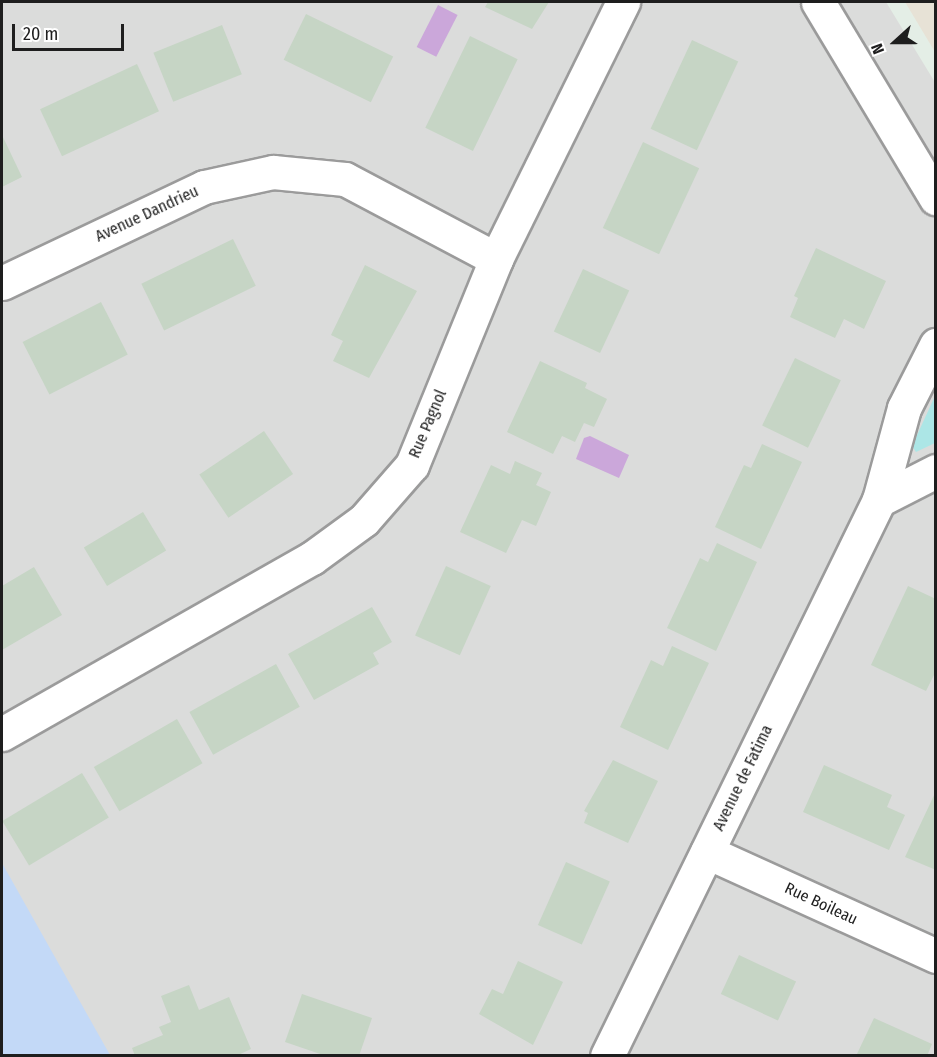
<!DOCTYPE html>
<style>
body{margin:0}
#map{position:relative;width:937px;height:1057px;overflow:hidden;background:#e4eee6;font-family:"Fira Sans Condensed",sans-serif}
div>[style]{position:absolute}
.residential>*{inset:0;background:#dbdcdb}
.industrial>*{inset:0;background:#e7e2d6}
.grass>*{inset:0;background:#ace6e6}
.park>*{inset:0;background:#c3d9f7}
.water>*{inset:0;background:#cba7da;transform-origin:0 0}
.building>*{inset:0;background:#c6d5c5;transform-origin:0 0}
.roads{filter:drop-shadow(2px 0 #9b9b9b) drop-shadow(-2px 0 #9b9b9b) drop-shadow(0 2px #9b9b9b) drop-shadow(0 -2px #9b9b9b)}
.minor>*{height:33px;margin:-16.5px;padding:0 16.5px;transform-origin:16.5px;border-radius:16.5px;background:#fff}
span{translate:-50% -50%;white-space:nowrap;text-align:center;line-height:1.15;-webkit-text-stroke:4.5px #fff;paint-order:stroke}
.street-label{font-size:16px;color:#1e1e1e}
.frame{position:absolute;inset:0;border:3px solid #1e1e1e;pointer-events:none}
.north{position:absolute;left:865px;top:12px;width:60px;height:60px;-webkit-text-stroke:4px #fff;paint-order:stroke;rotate:249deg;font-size:16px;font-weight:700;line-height:24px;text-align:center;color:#1e1e1e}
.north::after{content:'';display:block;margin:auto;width:21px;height:27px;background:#1e1e1e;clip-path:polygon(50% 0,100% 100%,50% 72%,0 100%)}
.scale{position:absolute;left:12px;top:24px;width:112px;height:27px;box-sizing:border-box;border:3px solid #1e1e1e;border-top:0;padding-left:8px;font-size:18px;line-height:21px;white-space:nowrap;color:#1e1e1e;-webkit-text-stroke:4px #fff;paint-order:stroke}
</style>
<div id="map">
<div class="residential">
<i style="clip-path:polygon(2px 2px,886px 2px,936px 84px,935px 1055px,2px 1056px)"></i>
</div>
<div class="industrial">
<i style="clip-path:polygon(905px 2px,935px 2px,935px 52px)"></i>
</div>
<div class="grass">
<i style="clip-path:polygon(935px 396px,935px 443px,916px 452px,912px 446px)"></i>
</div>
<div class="park">
<i style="clip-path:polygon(2px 863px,110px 1055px,2px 1055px)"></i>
</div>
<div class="water">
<i style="left:438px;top:5px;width:22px;height:47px;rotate:27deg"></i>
<i style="clip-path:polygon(590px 436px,629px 455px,619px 478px,576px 459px,584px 438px)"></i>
</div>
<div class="building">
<i style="clip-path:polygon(488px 2px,549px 2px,532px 29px,485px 7px)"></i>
<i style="left:306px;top:14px;width:97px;height:51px;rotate:26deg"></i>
<i style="left:222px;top:25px;width:53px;height:74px;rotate:68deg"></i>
<i style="left:470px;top:36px;width:53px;height:102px;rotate:26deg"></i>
<i style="left:692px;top:40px;width:51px;height:98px;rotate:25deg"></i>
<i style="left:137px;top:64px;width:52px;height:107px;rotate:65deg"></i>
<i style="clip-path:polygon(2px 135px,22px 177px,2px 187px)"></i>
<i style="left:643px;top:142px;width:62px;height:95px;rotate:25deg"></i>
<i style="left:233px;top:239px;width:52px;height:102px;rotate:64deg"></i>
<i style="clip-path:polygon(816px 248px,886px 281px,864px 329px,844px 319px,835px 338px,790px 317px,798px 298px,794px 296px)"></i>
<i style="clip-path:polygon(365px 265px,417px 291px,369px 378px,333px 361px,343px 341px,331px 335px)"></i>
<i style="left:583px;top:269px;width:51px;height:69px;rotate:25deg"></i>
<i style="left:101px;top:302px;width:59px;height:88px;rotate:63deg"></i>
<i style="left:795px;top:358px;width:51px;height:75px;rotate:26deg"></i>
<i style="clip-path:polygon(540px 361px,587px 383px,585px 388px,607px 399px,594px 427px,584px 423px,575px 442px,562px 436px,553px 454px,507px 432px)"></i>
<i style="left:264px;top:431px;width:52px;height:78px;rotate:56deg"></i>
<i style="clip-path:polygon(762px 444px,802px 462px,761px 549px,715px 527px,744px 465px,751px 468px)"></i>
<i style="clip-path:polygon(515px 461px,542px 473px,536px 485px,551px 492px,536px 526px,522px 520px,506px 553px,460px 532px,491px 465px,510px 474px)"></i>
<i style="left:143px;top:512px;width:45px;height:69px;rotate:59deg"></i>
<i style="clip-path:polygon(717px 543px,757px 562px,716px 651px,667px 628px,700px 558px,708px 562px)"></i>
<i style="left:446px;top:566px;width:49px;height:76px;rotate:24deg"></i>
<i style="clip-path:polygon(34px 567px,62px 615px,2px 650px,2px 586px)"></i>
<i style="clip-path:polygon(908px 586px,936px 599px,936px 671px,926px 691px,871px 665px)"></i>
<i style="clip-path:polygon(372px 607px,392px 642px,373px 653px,379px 664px,314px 700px,288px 654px)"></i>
<i style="clip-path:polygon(672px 646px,709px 663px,668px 750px,620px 727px,651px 660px,663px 666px)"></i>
<i style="left:276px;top:664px;width:49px;height:99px;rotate:61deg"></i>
<i style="left:177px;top:719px;width:51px;height:96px;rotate:60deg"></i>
<i style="clip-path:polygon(613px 760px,658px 781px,628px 843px,584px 823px,588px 813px,584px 811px)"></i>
<i style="clip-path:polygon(824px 765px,892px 795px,887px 807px,905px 815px,889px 850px,803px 812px)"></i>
<i style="left:82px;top:773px;width:52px;height:93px;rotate:59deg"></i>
<i style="clip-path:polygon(936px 791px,936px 870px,905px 857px)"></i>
<i style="left:566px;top:862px;width:48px;height:69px;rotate:24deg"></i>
<i style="left:739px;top:955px;width:63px;height:43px;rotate:25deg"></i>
<i style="clip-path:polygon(518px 961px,563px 982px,533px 1045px,479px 1014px,492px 989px,503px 994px)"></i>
<i style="clip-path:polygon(189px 985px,199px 1010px,229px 997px,251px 1049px,236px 1056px,135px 1056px,132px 1048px,163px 1035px,159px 1027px,171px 1022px,161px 996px)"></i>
<i style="clip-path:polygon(302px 994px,372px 1018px,359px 1056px,326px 1056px,285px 1042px)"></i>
<i style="clip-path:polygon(874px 1018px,932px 1044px,927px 1056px,856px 1056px)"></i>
</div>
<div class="roads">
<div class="minor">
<i style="left:818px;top:2px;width:229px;rotate:59deg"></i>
<i style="left:2px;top:283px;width:224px;rotate:-25.4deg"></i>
<i style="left:204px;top:187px;width:71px;rotate:-12.3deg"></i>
<i style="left:273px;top:172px;width:72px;rotate:5.6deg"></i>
<i style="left:345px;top:179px;width:171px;rotate:27.9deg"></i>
<i style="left:879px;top:500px;width:64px;rotate:-27deg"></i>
<i style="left:2px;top:734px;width:356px;rotate:-29.6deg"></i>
<i style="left:312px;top:558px;width:64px;rotate:-36.2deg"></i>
<i style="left:364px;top:520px;width:73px;rotate:-48.9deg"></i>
<i style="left:412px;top:465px;width:222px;rotate:-67.8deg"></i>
<i style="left:496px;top:259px;width:287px;rotate:-63.7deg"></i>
<i style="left:707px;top:852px;width:252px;rotate:24.4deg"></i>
<i style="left:607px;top:1056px;width:619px;rotate:-63.93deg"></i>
<i style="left:879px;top:500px;width:95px;rotate:-74.8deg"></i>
<i style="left:904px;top:408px;width:71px;rotate:-63.1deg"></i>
</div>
</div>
<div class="street-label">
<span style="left:147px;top:214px;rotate:-25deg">Avenue Dandrieu</span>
<span style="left:428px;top:424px;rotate:-67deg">Rue Pagnol</span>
<span style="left:743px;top:778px;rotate:-64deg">Avenue de Fatima</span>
<span style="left:821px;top:904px;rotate:25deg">Rue Boileau</span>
</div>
<div class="frame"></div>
<div class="north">N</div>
<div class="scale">20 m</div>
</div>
